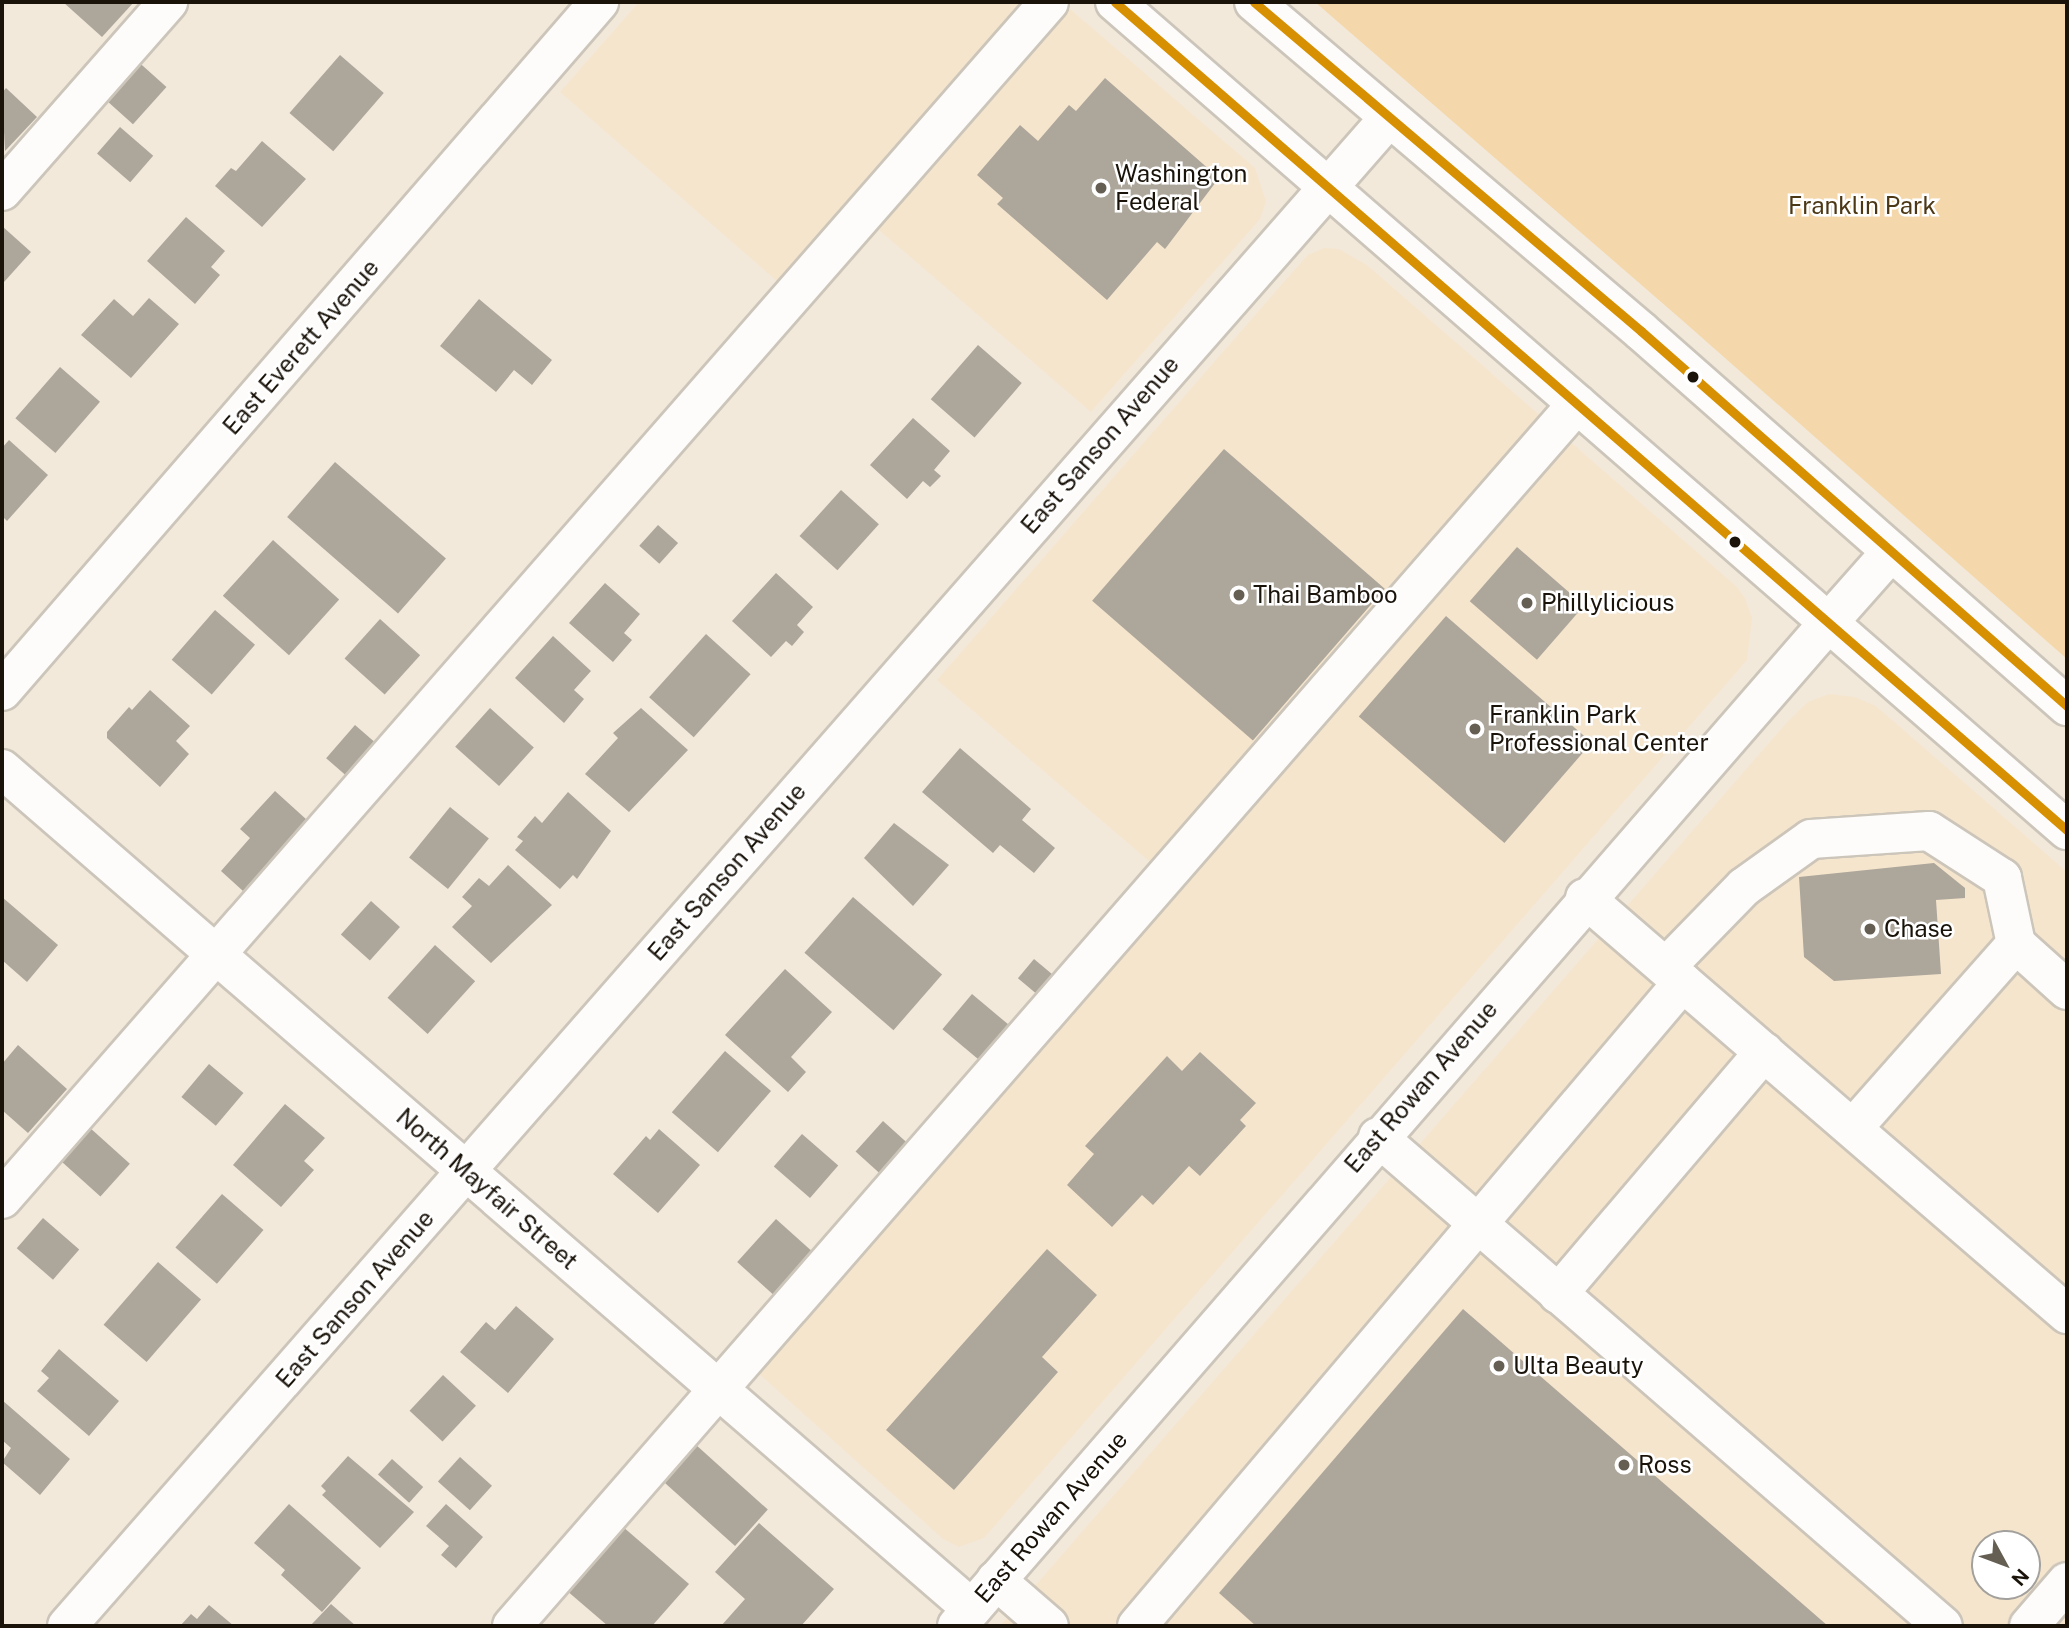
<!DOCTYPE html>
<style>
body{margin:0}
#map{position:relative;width:2069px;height:1628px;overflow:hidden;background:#f2e9db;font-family:"Public Sans",sans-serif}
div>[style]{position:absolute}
.built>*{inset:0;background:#f5e5cd}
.green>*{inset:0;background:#f4d8ac}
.building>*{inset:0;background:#ada69b;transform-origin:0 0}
.roads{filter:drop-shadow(2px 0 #ccc5ba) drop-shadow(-2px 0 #ccc5ba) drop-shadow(0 2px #ccc5ba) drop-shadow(0 -2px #ccc5ba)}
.minor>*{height:38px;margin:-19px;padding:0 19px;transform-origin:19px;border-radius:19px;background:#fdfcfa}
.major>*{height:38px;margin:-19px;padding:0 19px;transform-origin:19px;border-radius:19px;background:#fdfcfa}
.bus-1>*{height:9px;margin:-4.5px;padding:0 4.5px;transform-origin:4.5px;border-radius:4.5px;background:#d69002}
.dots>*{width:19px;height:19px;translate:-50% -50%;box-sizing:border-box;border:4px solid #fff;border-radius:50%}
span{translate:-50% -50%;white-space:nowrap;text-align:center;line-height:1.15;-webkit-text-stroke:5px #fff;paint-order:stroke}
.poi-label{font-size:24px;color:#19130a}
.left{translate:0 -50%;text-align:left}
.park-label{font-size:24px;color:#4d3816}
.street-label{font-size:24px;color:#19130a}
.frame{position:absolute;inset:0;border:4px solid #19130a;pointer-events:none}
.north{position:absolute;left:1971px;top:1530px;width:70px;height:70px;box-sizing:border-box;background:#fff;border:2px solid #a3a19d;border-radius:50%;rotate:131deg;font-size:19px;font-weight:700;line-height:28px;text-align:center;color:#19130a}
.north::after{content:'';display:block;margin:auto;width:24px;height:32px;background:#655e53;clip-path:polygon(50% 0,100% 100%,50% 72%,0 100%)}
</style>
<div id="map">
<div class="built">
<i style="clip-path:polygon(639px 2px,1062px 2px,1255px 168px,1266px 201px,1260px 219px,1091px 412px,879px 230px,809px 309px,560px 92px)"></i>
<i style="clip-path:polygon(1324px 248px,1339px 249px,1367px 265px,1736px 586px,1745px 598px,1752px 618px,1747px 660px,984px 1538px,959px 1547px,943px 1539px,758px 1373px,1156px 867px,937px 680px,1290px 275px,1308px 255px)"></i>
<i style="clip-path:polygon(evenodd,1829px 694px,1855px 697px,1876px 706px,2067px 872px,2067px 1626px,1000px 1626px,1789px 720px,1808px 702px,1829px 694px,1985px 1544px,2027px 1544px,2027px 1586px,1985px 1586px,1985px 1544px)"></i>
</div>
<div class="green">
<i style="clip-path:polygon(1315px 2px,2067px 2px,2067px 659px,1683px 321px)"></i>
</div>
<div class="building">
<i style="clip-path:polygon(63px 2px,134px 2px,102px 37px)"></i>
<i style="left:340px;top:55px;width:58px;height:77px;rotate:41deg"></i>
<i style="left:133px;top:57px;width:45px;height:50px;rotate:42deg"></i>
<i style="clip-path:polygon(1105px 78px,1219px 178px,1165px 249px,1157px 242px,1107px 300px,997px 204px,1003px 198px,977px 175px,1020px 125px,1038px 141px,1069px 105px,1076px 111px)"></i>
<i style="clip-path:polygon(6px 88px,37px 117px,5px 151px,2px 93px)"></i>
<i style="left:120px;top:127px;width:44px;height:35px;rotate:41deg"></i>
<i style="clip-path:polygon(262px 141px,306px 179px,262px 227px,215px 186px,231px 168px,236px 171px)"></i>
<i style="clip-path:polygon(186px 217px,225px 251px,211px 267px,220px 275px,195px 304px,147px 261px)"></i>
<i style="clip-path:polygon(2px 226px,31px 252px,4px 282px,2px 280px)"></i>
<i style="clip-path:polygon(149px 298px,179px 324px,131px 378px,81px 335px,114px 299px,133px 316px)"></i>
<i style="clip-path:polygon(479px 299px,552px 360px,532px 385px,514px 370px,496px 392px,440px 346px)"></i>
<i style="left:978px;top:345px;width:58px;height:72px;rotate:41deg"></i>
<i style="left:60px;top:367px;width:53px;height:68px;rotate:41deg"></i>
<i style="clip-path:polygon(913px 418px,950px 451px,934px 470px,941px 476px,930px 487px,923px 481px,907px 499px,870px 465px)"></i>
<i style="clip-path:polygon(9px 440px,48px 475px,7px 521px,2px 516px,2px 448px)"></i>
<i style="left:1224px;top:449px;width:213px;height:201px;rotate:41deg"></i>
<i style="left:335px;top:462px;width:147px;height:73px;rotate:41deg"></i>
<i style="left:841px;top:490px;width:51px;height:62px;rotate:42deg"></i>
<i style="left:658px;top:525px;width:27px;height:28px;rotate:42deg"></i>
<i style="left:273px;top:540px;width:89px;height:75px;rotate:42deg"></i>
<i style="left:1517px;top:547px;width:89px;height:72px;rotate:41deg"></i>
<i style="clip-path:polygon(776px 573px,813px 607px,797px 625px,804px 632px,792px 646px,786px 641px,771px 657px,732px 621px)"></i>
<i style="clip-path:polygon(605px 583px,640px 614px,624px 633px,632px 640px,613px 662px,569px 623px)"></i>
<i style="left:215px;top:610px;width:53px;height:66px;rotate:41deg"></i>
<i style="left:1446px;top:616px;width:193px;height:133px;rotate:41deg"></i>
<i style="left:380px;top:619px;width:54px;height:53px;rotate:42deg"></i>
<i style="left:706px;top:634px;width:60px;height:85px;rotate:42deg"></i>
<i style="clip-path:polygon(553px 636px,591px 671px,574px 690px,584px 699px,564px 723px,515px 678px)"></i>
<i style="clip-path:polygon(150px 690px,190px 726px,176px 741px,189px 754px,160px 787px,107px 738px,107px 732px,129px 707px,132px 710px)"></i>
<i style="left:490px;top:708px;width:59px;height:52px;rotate:42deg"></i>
<i style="clip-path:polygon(641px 708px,688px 750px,629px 812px,585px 774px,618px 738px,613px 733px)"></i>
<i style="left:355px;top:725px;width:29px;height:44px;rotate:41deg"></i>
<i style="clip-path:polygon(960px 748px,1031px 809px,1022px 820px,1055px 848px,1034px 873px,1000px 845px,993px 853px,922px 792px)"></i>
<i style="clip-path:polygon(275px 791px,307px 820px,243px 891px,221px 871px,250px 838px,240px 829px)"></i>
<i style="clip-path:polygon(568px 792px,611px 831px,577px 879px,573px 875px,560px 889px,515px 850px,523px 841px,517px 837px,535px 816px,542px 823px)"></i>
<i style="left:450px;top:807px;width:50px;height:65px;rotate:39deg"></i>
<i style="clip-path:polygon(894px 823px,949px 865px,913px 906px,864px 858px)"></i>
<i style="clip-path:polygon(1934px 863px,1965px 888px,1965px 898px,1936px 900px,1941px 974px,1834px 981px,1804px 957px,1799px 877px)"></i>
<i style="clip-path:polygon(508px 865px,552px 905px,491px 963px,452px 927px,472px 906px,462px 897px,479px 878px,489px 886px)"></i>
<i style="clip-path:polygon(2px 897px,58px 945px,27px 982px,2px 960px)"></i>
<i style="left:853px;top:897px;width:118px;height:74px;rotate:41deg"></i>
<i style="left:371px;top:901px;width:39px;height:45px;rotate:42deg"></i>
<i style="left:435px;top:945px;width:54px;height:71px;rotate:42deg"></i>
<i style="left:1034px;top:959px;width:30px;height:25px;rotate:40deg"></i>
<i style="clip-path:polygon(785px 969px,832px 1012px,791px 1057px,806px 1072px,788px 1092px,725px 1035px)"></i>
<i style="left:972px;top:994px;width:55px;height:46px;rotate:40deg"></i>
<i style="clip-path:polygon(18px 1045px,67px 1089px,28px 1133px,2px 1110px,2px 1064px)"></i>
<i style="left:725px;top:1051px;width:61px;height:81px;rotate:41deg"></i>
<i style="clip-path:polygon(1200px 1052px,1256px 1103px,1240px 1120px,1246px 1126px,1200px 1176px,1189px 1166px,1153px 1205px,1142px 1195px,1112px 1227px,1067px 1185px,1094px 1154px,1085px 1146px,1167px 1056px,1182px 1071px)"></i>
<i style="left:209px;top:1064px;width:45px;height:43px;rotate:40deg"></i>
<i style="clip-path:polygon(285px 1104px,325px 1138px,304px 1161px,314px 1170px,281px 1207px,233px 1165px)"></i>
<i style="left:883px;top:1121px;width:38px;height:41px;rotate:42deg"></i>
<i style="left:89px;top:1127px;width:55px;height:44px;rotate:42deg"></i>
<i style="clip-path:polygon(659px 1129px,700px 1165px,658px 1213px,613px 1174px,646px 1136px,650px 1140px)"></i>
<i style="left:802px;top:1134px;width:48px;height:43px;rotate:41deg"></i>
<i style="left:222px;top:1194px;width:55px;height:71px;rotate:41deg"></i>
<i style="left:43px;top:1218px;width:48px;height:40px;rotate:41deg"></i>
<i style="left:776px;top:1219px;width:48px;height:58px;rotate:42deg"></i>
<i style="clip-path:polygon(1047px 1249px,1097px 1295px,1042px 1357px,1058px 1372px,954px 1490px,886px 1430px)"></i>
<i style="left:158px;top:1262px;width:57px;height:83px;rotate:41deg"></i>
<i style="clip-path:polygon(516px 1306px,554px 1339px,508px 1393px,460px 1352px,486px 1322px,495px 1330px)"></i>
<i style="clip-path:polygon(1463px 1309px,1828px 1626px,1256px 1626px,1219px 1593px)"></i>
<i style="clip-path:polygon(59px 1349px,119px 1401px,89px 1436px,37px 1391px,49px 1378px,41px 1371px)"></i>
<i style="left:443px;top:1375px;width:45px;height:49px;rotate:43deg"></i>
<i style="clip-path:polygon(2px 1400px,70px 1459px,40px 1495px,2px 1462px,11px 1448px,2px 1440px)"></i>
<i style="left:695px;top:1444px;width:98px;height:49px;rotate:42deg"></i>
<i style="clip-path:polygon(348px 1456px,414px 1512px,380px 1548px,322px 1495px,326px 1491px,321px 1486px)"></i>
<i style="left:460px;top:1457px;width:43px;height:33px;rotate:42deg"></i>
<i style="left:392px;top:1459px;width:42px;height:21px;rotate:42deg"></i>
<i style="clip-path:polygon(289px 1504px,361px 1568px,322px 1612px,281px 1575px,285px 1570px,254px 1543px)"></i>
<i style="clip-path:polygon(446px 1504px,483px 1537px,456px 1568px,441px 1555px,449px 1546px,426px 1526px)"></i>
<i style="clip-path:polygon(759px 1523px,834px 1589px,801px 1626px,721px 1626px,745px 1599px,715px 1572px)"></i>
<i style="clip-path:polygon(622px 1526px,689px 1584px,652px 1626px,608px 1626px,566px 1590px)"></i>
<i style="clip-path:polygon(331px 1604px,356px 1626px,310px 1626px)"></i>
<i style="clip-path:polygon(209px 1605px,234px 1626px,180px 1626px,191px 1614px,197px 1619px)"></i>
</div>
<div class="roads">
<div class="minor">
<i style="left:2px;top:191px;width:252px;rotate:-48.7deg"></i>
<i style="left:2px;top:691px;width:912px;rotate:-49.09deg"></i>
<i style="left:2px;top:769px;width:1283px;rotate:40.89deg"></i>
<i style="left:1585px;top:898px;width:637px;rotate:40.8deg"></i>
<i style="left:1666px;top:967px;width:112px;rotate:-45.7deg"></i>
<i style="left:1744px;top:887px;width:82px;rotate:-35.6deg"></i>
<i style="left:1811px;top:839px;width:118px;rotate:-3.9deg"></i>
<i style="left:1929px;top:831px;width:87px;rotate:32.8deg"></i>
<i style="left:2002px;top:878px;width:67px;rotate:78deg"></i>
<i style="left:2016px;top:944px;width:69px;rotate:42deg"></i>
<i style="left:1853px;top:1128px;width:246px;rotate:-48.5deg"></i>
<i style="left:1378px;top:1137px;width:747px;rotate:40.88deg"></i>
<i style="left:2px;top:1199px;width:1590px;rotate:-48.82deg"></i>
<i style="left:1558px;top:1294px;width:318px;rotate:-49.6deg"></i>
<i style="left:996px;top:1580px;width:70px;rotate:41deg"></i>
<i style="left:67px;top:1626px;width:2004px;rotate:-48.76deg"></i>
<i style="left:512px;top:1626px;width:1621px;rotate:-48.93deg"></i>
<i style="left:957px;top:1626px;width:1330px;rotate:-49.02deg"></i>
<i style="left:1137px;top:1626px;width:844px;rotate:-49.71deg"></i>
<i style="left:2029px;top:1626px;width:58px;rotate:-49.2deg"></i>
</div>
<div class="major">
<i style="left:1115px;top:2px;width:1262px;rotate:41.02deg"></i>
<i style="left:1254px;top:2px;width:508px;rotate:40.37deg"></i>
<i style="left:1641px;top:331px;width:568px;rotate:41.36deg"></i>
<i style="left:1829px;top:622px;width:94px;rotate:-48.5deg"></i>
</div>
</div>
<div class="bus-1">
<i style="left:1115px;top:2px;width:1262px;rotate:41.02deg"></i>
<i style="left:1254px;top:2px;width:508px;rotate:40.37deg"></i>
<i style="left:1641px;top:331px;width:568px;rotate:41.36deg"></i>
</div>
<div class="dots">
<i style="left:1101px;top:188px;background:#655e53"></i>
<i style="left:1693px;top:377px;background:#19130a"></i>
<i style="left:1735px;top:542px;background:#19130a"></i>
<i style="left:1239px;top:595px;background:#655e53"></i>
<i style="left:1527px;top:603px;background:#655e53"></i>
<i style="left:1475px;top:729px;background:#655e53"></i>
<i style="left:1870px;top:929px;background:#655e53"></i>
<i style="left:1499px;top:1366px;background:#655e53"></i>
<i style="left:1624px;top:1465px;background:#655e53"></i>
</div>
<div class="poi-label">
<span class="left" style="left:1115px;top:188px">Washington<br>Federal</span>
<span class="left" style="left:1253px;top:595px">Thai Bamboo</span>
<span class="left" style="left:1541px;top:603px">Phillylicious</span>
<span class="left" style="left:1489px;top:729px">Franklin Park<br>Professional Center</span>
<span class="left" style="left:1884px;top:929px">Chase</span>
<span class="left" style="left:1513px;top:1366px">Ulta Beauty</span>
<span class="left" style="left:1638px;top:1465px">Ross</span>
</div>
<div class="park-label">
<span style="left:1862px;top:206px">Franklin Park</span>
</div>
<div class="street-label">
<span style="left:301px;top:347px;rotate:-49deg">East Everett Avenue</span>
<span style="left:1100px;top:445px;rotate:-49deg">East Sanson Avenue</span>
<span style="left:727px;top:872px;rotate:-49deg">East Sanson Avenue</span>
<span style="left:1421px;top:1087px;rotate:-49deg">East Rowan Avenue</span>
<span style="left:487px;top:1189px;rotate:41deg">North Mayfair Street</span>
<span style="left:355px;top:1299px;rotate:-49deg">East Sanson Avenue</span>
<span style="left:1051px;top:1517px;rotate:-49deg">East Rowan Avenue</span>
</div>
<div class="frame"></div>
<div class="north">N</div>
</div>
